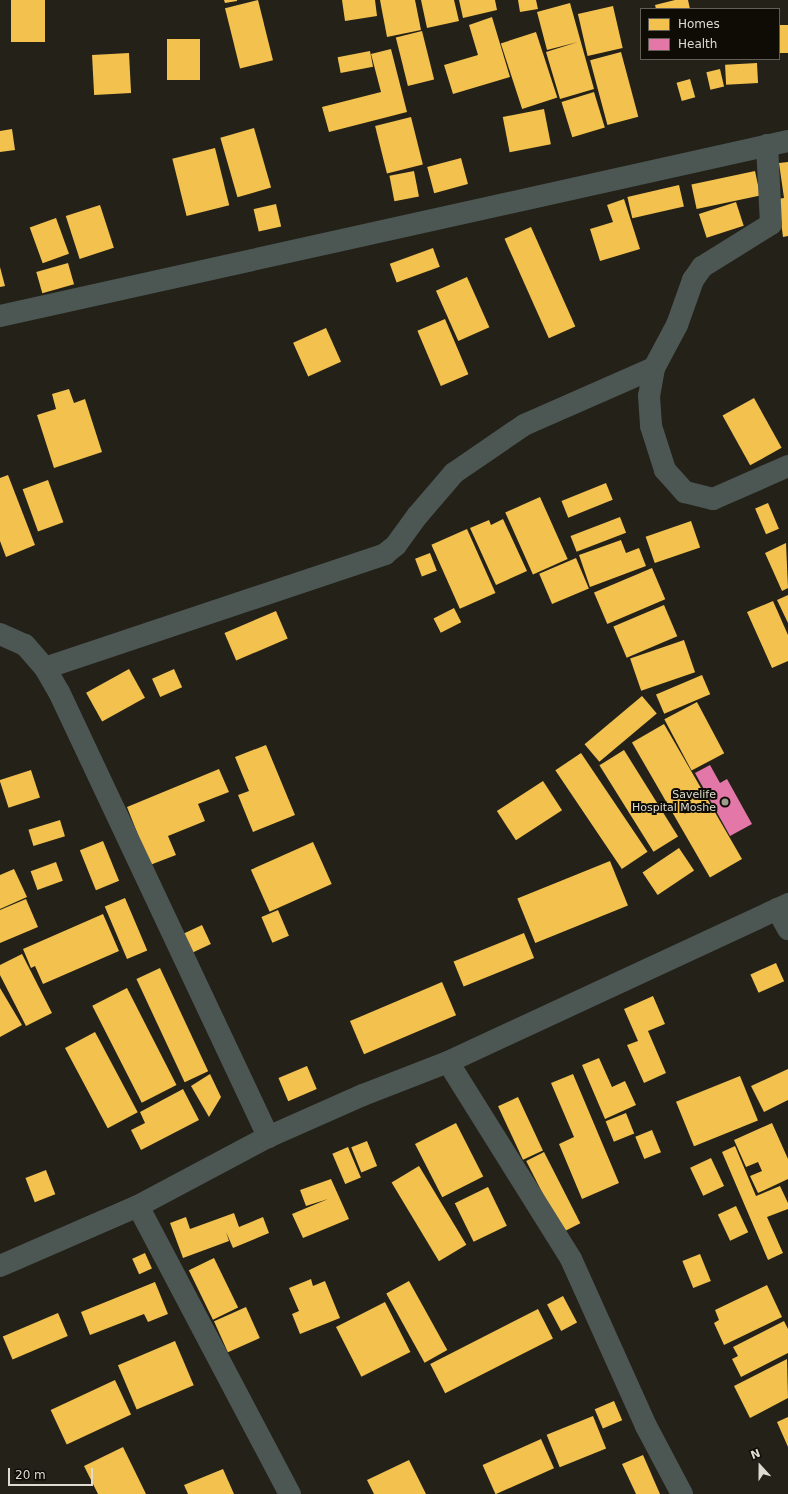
<!DOCTYPE html>
<style>
body{margin:0}
#map{position:relative;width:788px;height:1494px;overflow:hidden;background:#242118;font-family:"DejaVu Sans",sans-serif}
div>[style]{position:absolute}
.homes>*{inset:0;background:#f2c14e;transform-origin:0 0}
.health>*{inset:0;background:#e377a8}
.street>*{height:22px;margin:-11px;padding:0 11px;transform-origin:11px;border-radius:11px;background:#4c5754}
.dots>*{width:11px;height:11px;translate:-50% -50%;box-sizing:border-box;border:2px solid #0f0c06;border-radius:50%}
span{translate:-50% -50%;white-space:nowrap;text-align:center;line-height:1.15;-webkit-text-stroke:4px #0f0c06;paint-order:stroke}
.poi-label{font-size:11px;color:#dfdbd1}
.right{translate:-100% -50%;text-align:right}
.legend{position:absolute;left:640px;top:8px;width:140px;height:52px;box-sizing:border-box;background:#0f0c06;border:1px solid #625f57;margin:0;padding:5px 7px;list-style:none;font-size:12px;color:#dfdbd1}
.legend li{display:flex;align-items:center;gap:8px;height:20px}
.legend b{width:20px;border:1px solid #625f57}
.north{position:absolute;left:740px;top:1446px;width:40px;height:40px;-webkit-text-stroke:3px #0f0c06;paint-order:stroke;rotate:339deg;font-size:11px;font-weight:700;line-height:16px;text-align:center;color:#dfdbd1}
.north::after{content:'';display:block;margin:auto;width:14px;height:18px;background:#dfdbd1;clip-path:polygon(50% 0,100% 100%,50% 72%,0 100%)}
.scale{position:absolute;left:8px;top:1468px;width:85px;height:18px;box-sizing:border-box;border:2px solid #dfdbd1;border-top:0;padding-left:5px;font-size:12px;line-height:14px;white-space:nowrap;color:#dfdbd1;-webkit-text-stroke:3px #0f0c06;paint-order:stroke}
</style>
<div id="map">
<div class="homes">
<i style="left:11px;top:0;width:34px;height:42px"></i>
<i style="clip-path:polygon(224px 0,237px 0,237px 1px,225px 3px)"></i>
<i style="left:258px;top:0;width:62px;height:34px;rotate:76deg"></i>
<i style="clip-path:polygon(342px 0,375px 0,377px 16px,345px 21px)"></i>
<i style="clip-path:polygon(380px 0,415px 0,421px 30px,387px 37px)"></i>
<i style="clip-path:polygon(421px 0,454px 0,459px 21px,427px 28px)"></i>
<i style="clip-path:polygon(459px 0,495px 0,497px 10px,463px 18px)"></i>
<i style="clip-path:polygon(518px 0,536px 0,538px 9px,520px 12px)"></i>
<i style="clip-path:polygon(675px 0,688px 0,690px 9px,656px 9px,655px 5px)"></i>
<i style="clip-path:polygon(570px 3px,594px 89px,560px 99px,546px 52px,578px 42px,547px 50px,537px 12px)"></i>
<i style="left:613px;top:6px;width:43px;height:36px;rotate:77deg"></i>
<i style="clip-path:polygon(492px 17px,510px 77px,453px 94px,444px 65px,478px 55px,469px 25px)"></i>
<i style="left:779px;top:25px;width:9px;height:28px"></i>
<i style="left:422px;top:31px;width:50px;height:27px;rotate:76deg"></i>
<i style="left:536px;top:32px;width:69px;height:37px;rotate:72deg"></i>
<i style="left:167px;top:39px;width:33px;height:41px"></i>
<i style="clip-path:polygon(391px 49px,407px 112px,329px 132px,322px 107px,381px 92px,371px 54px)"></i>
<i style="left:370px;top:51px;width:16px;height:33px;rotate:79deg"></i>
<i style="left:621px;top:52px;width:67px;height:32px;rotate:75deg"></i>
<i style="left:129px;top:53px;width:40px;height:37px;rotate:87deg"></i>
<i style="left:757px;top:63px;width:20px;height:32px;rotate:87deg"></i>
<i style="left:720px;top:69px;width:18px;height:14px;rotate:77deg"></i>
<i style="left:690px;top:79px;width:19px;height:14px;rotate:74deg"></i>
<i style="left:594px;top:92px;width:37px;height:34px;rotate:73deg"></i>
<i style="left:544px;top:109px;width:36px;height:42px;rotate:79deg"></i>
<i style="left:411px;top:117px;width:49px;height:37px;rotate:76deg"></i>
<i style="left:254px;top:128px;width:62px;height:35px;rotate:74deg"></i>
<i style="clip-path:polygon(12px 129px,15px 150px,0 152px,0 131px)"></i>
<i style="left:215px;top:148px;width:59px;height:44px;rotate:76deg"></i>
<i style="left:461px;top:158px;width:27px;height:35px;rotate:75deg"></i>
<i style="clip-path:polygon(788px 162px,788px 236px,783px 237px,778px 199px,784px 198px,779px 163px)"></i>
<i style="left:414px;top:171px;width:26px;height:25px;rotate:79deg"></i>
<i style="left:755px;top:171px;width:25px;height:65px;rotate:78deg"></i>
<i style="left:679px;top:185px;width:22px;height:53px;rotate:77deg"></i>
<i style="clip-path:polygon(624px 199px,640px 249px,600px 261px,590px 229px,613px 222px,607px 205px)"></i>
<i style="left:736px;top:202px;width:25px;height:39px;rotate:72deg"></i>
<i style="left:276px;top:204px;width:23px;height:23px;rotate:77deg"></i>
<i style="left:100px;top:205px;width:45px;height:36px;rotate:72deg"></i>
<i style="left:56px;top:218px;width:38px;height:28px;rotate:70deg"></i>
<i style="left:531px;top:227px;width:109px;height:29px;rotate:66deg"></i>
<i style="left:433px;top:248px;width:20px;height:46px;rotate:70deg"></i>
<i style="left:68px;top:263px;width:22px;height:33px;rotate:74deg"></i>
<i style="clip-path:polygon(0 267px,5px 286px,0 287px)"></i>
<i style="left:467px;top:277px;width:55px;height:34px;rotate:66deg"></i>
<i style="left:445px;top:319px;width:60px;height:30px;rotate:67deg"></i>
<i style="left:326px;top:328px;width:37px;height:36px;rotate:66deg"></i>
<i style="clip-path:polygon(69px 389px,74px 403px,85px 399px,102px 452px,54px 468px,37px 415px,56px 409px,52px 394px)"></i>
<i style="left:754px;top:398px;width:57px;height:36px;rotate:61deg"></i>
<i style="clip-path:polygon(8px 475px,35px 545px,6px 557px,0 541px,0 478px)"></i>
<i style="left:48px;top:480px;width:45px;height:27px;rotate:70deg"></i>
<i style="left:606px;top:483px;width:18px;height:48px;rotate:68deg"></i>
<i style="left:540px;top:497px;width:68px;height:38px;rotate:66deg"></i>
<i style="left:768px;top:503px;width:28px;height:14px;rotate:67deg"></i>
<i style="left:620px;top:517px;width:17px;height:53px;rotate:69deg"></i>
<i style="clip-path:polygon(503px 519px,527px 571px,496px 585px,470px 528px,489px 520px,491px 525px)"></i>
<i style="left:691px;top:521px;width:28px;height:48px;rotate:71deg"></i>
<i style="left:467px;top:529px;width:70px;height:39px;rotate:66deg"></i>
<i style="clip-path:polygon(621px 540px,626px 553px,639px 548px,646px 566px,590px 587px,579px 555px)"></i>
<i style="clip-path:polygon(786px 543px,788px 588px,782px 591px,765px 553px)"></i>
<i style="left:430px;top:553px;width:19px;height:16px;rotate:69deg"></i>
<i style="left:576px;top:558px;width:33px;height:40px;rotate:67deg"></i>
<i style="left:652px;top:568px;width:34px;height:63px;rotate:67deg"></i>
<i style="clip-path:polygon(788px 595px,788px 623px,777px 600px)"></i>
<i style="clip-path:polygon(773px 601px,788px 635px,788px 661px,772px 668px,747px 612px)"></i>
<i style="left:664px;top:605px;width:34px;height:55px;rotate:67deg"></i>
<i style="left:454px;top:608px;width:16px;height:23px;rotate:63deg"></i>
<i style="left:276px;top:611px;width:30px;height:56px;rotate:67deg"></i>
<i style="left:684px;top:640px;width:34px;height:57px;rotate:71deg"></i>
<i style="left:129px;top:669px;width:33px;height:49px;rotate:61deg"></i>
<i style="left:174px;top:669px;width:20px;height:24px;rotate:66deg"></i>
<i style="left:702px;top:675px;width:21px;height:50px;rotate:67deg"></i>
<i style="left:642px;top:696px;width:23px;height:75px;rotate:50deg"></i>
<i style="left:697px;top:702px;width:58px;height:37px;rotate:62deg"></i>
<i style="left:664px;top:724px;width:156px;height:37px;rotate:60deg"></i>
<i style="clip-path:polygon(266px 745px,295px 815px,253px 832px,238px 795px,249px 791px,235px 757px)"></i>
<i style="left:624px;top:750px;width:102px;height:29px;rotate:58deg"></i>
<i style="left:581px;top:753px;width:119px;height:31px;rotate:56deg"></i>
<i style="clip-path:polygon(219px 769px,229px 792px,198px 804px,205px 821px,168px 836px,176px 855px,150px 865px,127px 807px)"></i>
<i style="left:31px;top:770px;width:29px;height:33px;rotate:72deg"></i>
<i style="left:543px;top:781px;width:35px;height:55px;rotate:57deg"></i>
<i style="left:60px;top:820px;width:17px;height:33px;rotate:73deg"></i>
<i style="left:103px;top:841px;width:43px;height:25px;rotate:68deg"></i>
<i style="left:313px;top:842px;width:46px;height:68px;rotate:66deg"></i>
<i style="left:679px;top:848px;width:27px;height:44px;rotate:56deg"></i>
<i style="left:610px;top:861px;width:48px;height:100px;rotate:68deg"></i>
<i style="left:56px;top:862px;width:20px;height:27px;rotate:70deg"></i>
<i style="clip-path:polygon(14px 869px,27px 897px,0 909px,0 875px)"></i>
<i style="left:125px;top:898px;width:57px;height:22px;rotate:67deg"></i>
<i style="clip-path:polygon(26px 899px,38px 927px,0 943px,0 910px)"></i>
<i style="left:278px;top:910px;width:28px;height:18px;rotate:67deg"></i>
<i style="clip-path:polygon(103px 914px,119px 951px,43px 984px,35px 966px,31px 968px,23px 949px)"></i>
<i style="left:202px;top:925px;width:21px;height:20px;rotate:65deg"></i>
<i style="left:524px;top:933px;width:27px;height:76px;rotate:68deg"></i>
<i style="clip-path:polygon(22px 954px,52px 1013px,26px 1026px,0 975px,0 965px)"></i>
<i style="left:776px;top:963px;width:20px;height:28px;rotate:66deg"></i>
<i style="left:160px;top:968px;width:114px;height:26px;rotate:65deg"></i>
<i style="left:442px;top:982px;width:36px;height:100px;rotate:67deg"></i>
<i style="clip-path:polygon(0 988px,22px 1025px,0 1037px)"></i>
<i style="left:127px;top:988px;width:109px;height:39px;rotate:63deg"></i>
<i style="clip-path:polygon(653px 996px,665px 1024px,648px 1031px,666px 1073px,644px 1083px,627px 1045px,638px 1041px,624px 1009px)"></i>
<i style="left:95px;top:1032px;width:91px;height:34px;rotate:62deg"></i>
<i style="clip-path:polygon(599px 1058px,612px 1087px,625px 1081px,636px 1105px,605px 1119px,582px 1065px)"></i>
<i style="left:307px;top:1066px;width:25px;height:31px;rotate:67deg"></i>
<i style="clip-path:polygon(788px 1069px,788px 1100px,764px 1112px,751px 1086px)"></i>
<i style="clip-path:polygon(210px 1074px,221px 1097px,209px 1117px,191px 1086px)"></i>
<i style="clip-path:polygon(573px 1074px,619px 1183px,582px 1199px,559px 1144px,574px 1137px,551px 1083px)"></i>
<i style="left:740px;top:1076px;width:48px;height:69px;rotate:68deg"></i>
<i style="clip-path:polygon(183px 1089px,199px 1120px,141px 1150px,131px 1130px,145px 1123px,140px 1112px)"></i>
<i style="left:518px;top:1097px;width:59px;height:22px;rotate:65deg"></i>
<i style="left:626px;top:1113px;width:22px;height:22px;rotate:68deg"></i>
<i style="left:456px;top:1123px;width:60px;height:46px;rotate:63deg"></i>
<i style="clip-path:polygon(772px 1123px,788px 1159px,788px 1179px,758px 1193px,750px 1176px,762px 1171px,758px 1162px,746px 1167px,734px 1140px)"></i>
<i style="left:652px;top:1130px;width:24px;height:18px;rotate:68deg"></i>
<i style="left:367px;top:1141px;width:27px;height:17px;rotate:68deg"></i>
<i style="clip-path:polygon(735px 1146px,756px 1196px,780px 1186px,788px 1203px,788px 1209px,767px 1217px,783px 1253px,768px 1260px,722px 1152px)"></i>
<i style="left:348px;top:1147px;width:33px;height:17px;rotate:67deg"></i>
<i style="left:544px;top:1152px;width:80px;height:20px;rotate:63deg"></i>
<i style="left:711px;top:1158px;width:31px;height:23px;rotate:65deg"></i>
<i style="left:419px;top:1166px;width:92px;height:32px;rotate:59deg"></i>
<i style="left:46px;top:1170px;width:26px;height:22px;rotate:69deg"></i>
<i style="clip-path:polygon(331px 1179px,349px 1219px,303px 1238px,292px 1214px,328px 1199px,306px 1206px,300px 1190px)"></i>
<i style="left:488px;top:1187px;width:43px;height:37px;rotate:64deg"></i>
<i style="left:736px;top:1206px;width:29px;height:20px;rotate:65deg"></i>
<i style="clip-path:polygon(234px 1213px,239px 1227px,263px 1217px,269px 1233px,233px 1248px,226px 1232px,229px 1241px,183px 1258px,170px 1223px,186px 1217px,190px 1229px)"></i>
<i style="left:145px;top:1253px;width:17px;height:14px;rotate:66deg"></i>
<i style="left:700px;top:1254px;width:29px;height:19px;rotate:68deg"></i>
<i style="left:214px;top:1258px;width:55px;height:28px;rotate:64deg"></i>
<i style="clip-path:polygon(311px 1279px,313px 1286px,325px 1281px,340px 1318px,300px 1334px,292px 1314px,299px 1311px,289px 1288px)"></i>
<i style="left:409px;top:1281px;width:79px;height:26px;rotate:61deg"></i>
<i style="clip-path:polygon(155px 1282px,168px 1314px,148px 1322px,144px 1314px,90px 1335px,81px 1312px)"></i>
<i style="clip-path:polygon(767px 1285px,782px 1317px,724px 1345px,714px 1323px,719px 1320px,715px 1310px)"></i>
<i style="left:563px;top:1296px;width:30px;height:18px;rotate:62deg"></i>
<i style="left:385px;top:1302px;width:56px;height:55px;rotate:63deg"></i>
<i style="left:246px;top:1307px;width:34px;height:35px;rotate:66deg"></i>
<i style="left:538px;top:1309px;width:33px;height:121px;rotate:63deg"></i>
<i style="left:58px;top:1313px;width:25px;height:60px;rotate:67deg"></i>
<i style="clip-path:polygon(784px 1321px,788px 1329px,788px 1353px,741px 1377px,732px 1359px,738px 1356px,733px 1347px)"></i>
<i style="left:175px;top:1341px;width:48px;height:62px;rotate:67deg"></i>
<i style="clip-path:polygon(787px 1359px,788px 1398px,750px 1418px,734px 1386px)"></i>
<i style="left:115px;top:1380px;width:38px;height:71px;rotate:65deg"></i>
<i style="left:614px;top:1401px;width:21px;height:21px;rotate:67deg"></i>
<i style="left:593px;top:1416px;width:35px;height:50px;rotate:68deg"></i>
<i style="clip-path:polygon(788px 1417px,788px 1447px,777px 1422px)"></i>
<i style="left:541px;top:1439px;width:32px;height:64px;rotate:66deg"></i>
<i style="clip-path:polygon(123px 1447px,146px 1494px,98px 1494px,84px 1466px)"></i>
<i style="clip-path:polygon(643px 1455px,660px 1494px,636px 1494px,622px 1464px)"></i>
<i style="clip-path:polygon(409px 1460px,426px 1494px,374px 1494px,367px 1480px)"></i>
<i style="clip-path:polygon(223px 1469px,234px 1494px,188px 1494px,184px 1485px)"></i>
</div>
<div class="health">
<i style="clip-path:polygon(710px 765px,720px 783px,727px 779px,752px 824px,730px 836px,695px 773px)"></i>
</div>
<div class="street">
<i style="left:0;top:316px;width:807px;rotate:-12.52deg"></i>
<i style="left:654px;top:368px;width:28px;rotate:100deg"></i>
<i style="left:649px;top:396px;width:30px;rotate:86deg"></i>
<i style="left:651px;top:426px;width:46px;rotate:72.3deg"></i>
<i style="left:665px;top:470px;width:30px;rotate:48deg"></i>
<i style="left:685px;top:492px;width:29px;rotate:14deg"></i>
<i style="left:713px;top:499px;width:82px;rotate:-23.7deg"></i>
<i style="left:0;top:634px;width:27px;rotate:24deg"></i>
<i style="left:25px;top:645px;width:30px;rotate:49deg"></i>
<i style="left:45px;top:668px;width:28px;rotate:60deg"></i>
<i style="left:59px;top:692px;width:492px;rotate:64.8deg"></i>
<i style="left:45px;top:668px;width:359px;rotate:-18.5deg"></i>
<i style="left:385px;top:554px;width:14px;rotate:-39deg"></i>
<i style="left:396px;top:545px;width:37px;rotate:-54deg"></i>
<i style="left:418px;top:515px;width:55px;rotate:-49.4deg"></i>
<i style="left:454px;top:473px;width:85px;rotate:-34.4deg"></i>
<i style="left:524px;top:425px;width:142px;rotate:-23.7deg"></i>
<i style="left:654px;top:368px;width:49px;rotate:-61.9deg"></i>
<i style="left:677px;top:325px;width:48px;rotate:-70.4deg"></i>
<i style="left:693px;top:280px;width:16px;rotate:-55deg"></i>
<i style="left:702px;top:267px;width:81px;rotate:-31.9deg"></i>
<i style="left:771px;top:224px;width:79px;rotate:-92.9deg"></i>
<i style="left:777px;top:909px;width:23px;rotate:61deg"></i>
<i style="left:448px;top:1062px;width:232px;rotate:58deg"></i>
<i style="left:571px;top:1259px;width:183px;rotate:65.8deg"></i>
<i style="left:646px;top:1426px;width:77px;rotate:62.1deg"></i>
<i style="left:138px;top:1206px;width:326px;rotate:62.2deg"></i>
<i style="left:0;top:1266px;width:150px;rotate:-23.5deg"></i>
<i style="left:138px;top:1206px;width:147px;rotate:-28deg"></i>
<i style="left:268px;top:1137px;width:104px;rotate:-23.9deg"></i>
<i style="left:363px;top:1095px;width:91px;rotate:-21.2deg"></i>
<i style="left:448px;top:1062px;width:375px;rotate:-24.9deg"></i>
</div>
<div class="dots">
<i style="left:725px;top:802px;background:#9e9a90"></i>
</div>
<div class="poi-label">
<span class="right" style="left:716px;top:802px">Savelife<br>Hospital Moshe</span>
</div>
<ul class="legend">
<li><b style="height:11px;background:#f2c14e"></b>Homes</li>
<li><b style="height:11px;background:#e377a8"></b>Health</li>
</ul>
<div class="north">N</div>
<div class="scale">20 m</div>
</div>
